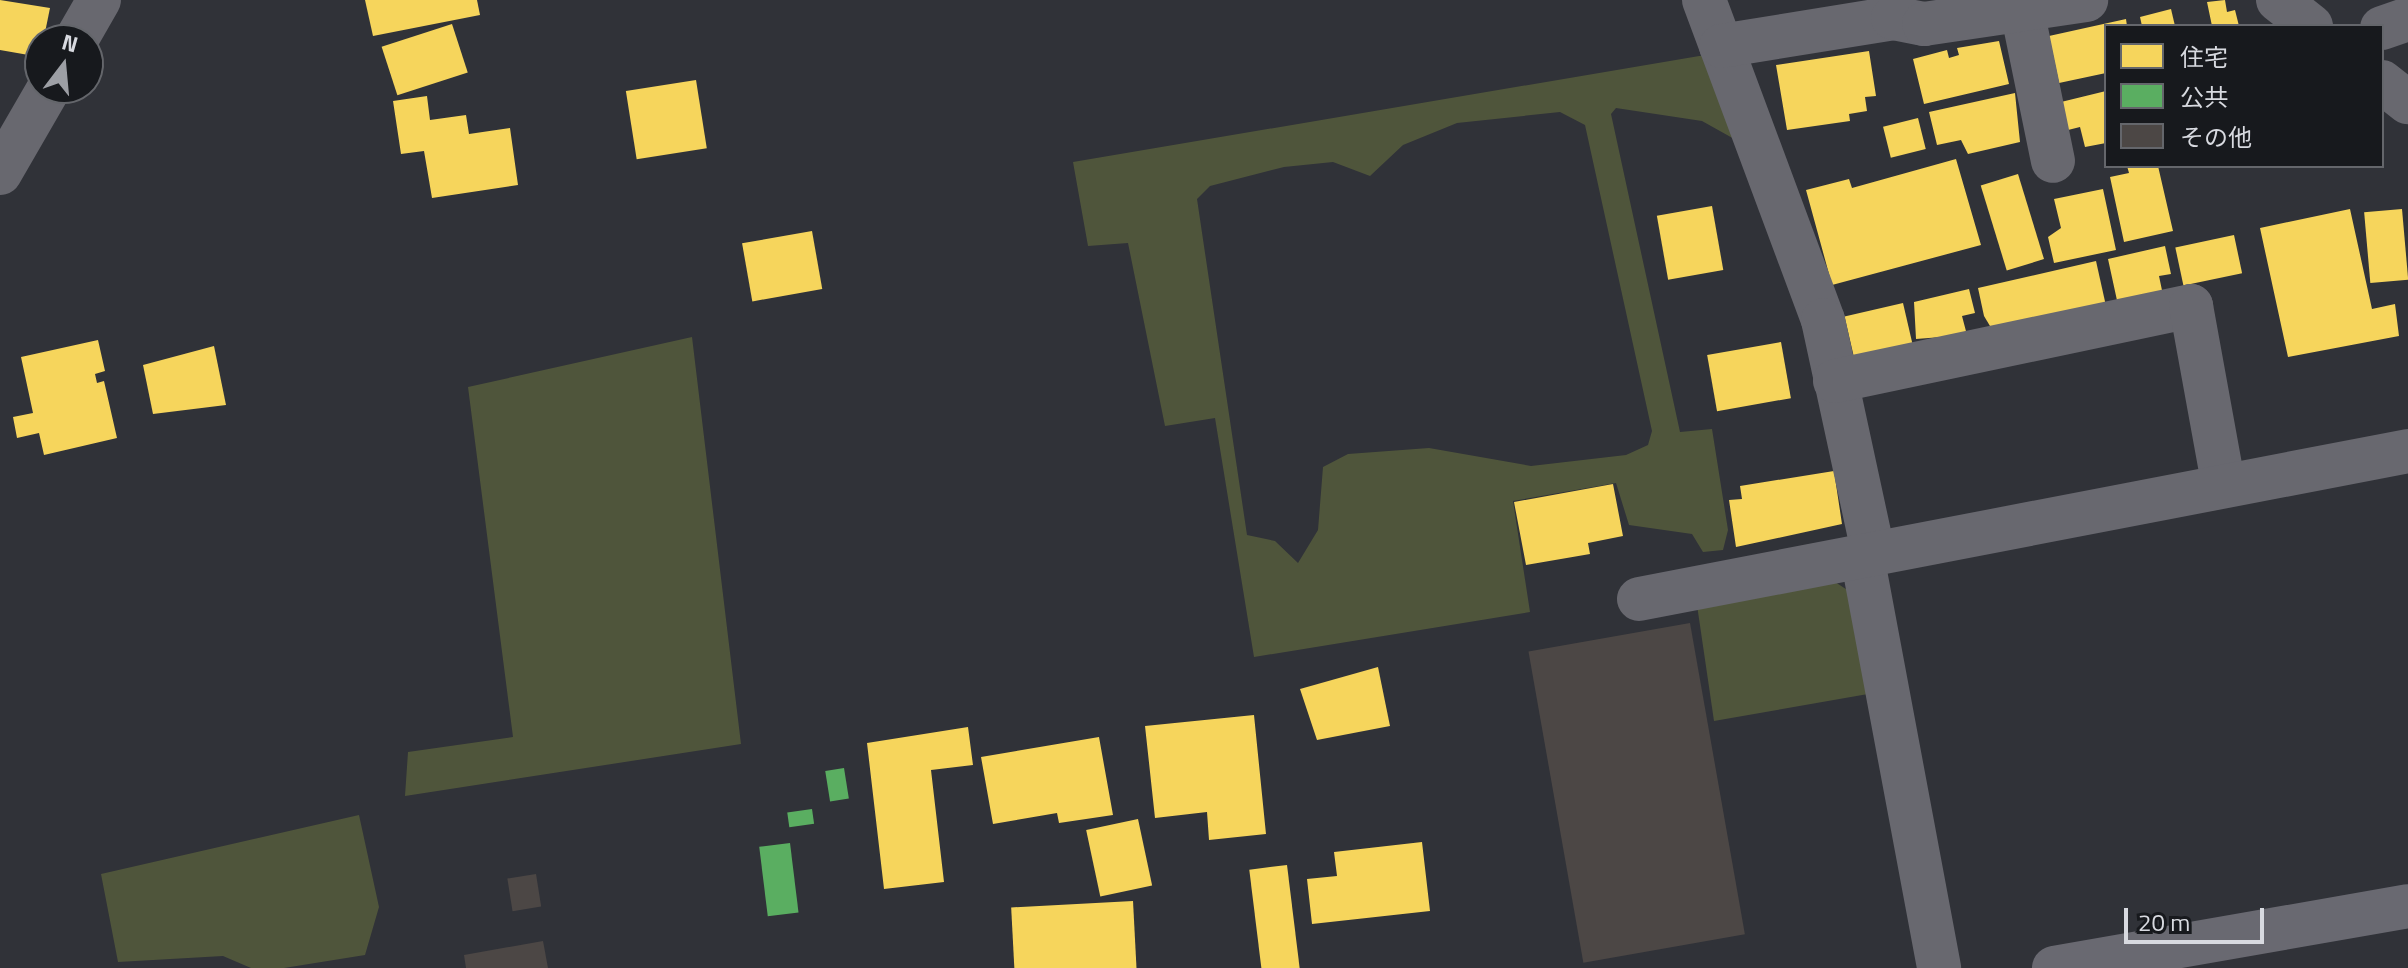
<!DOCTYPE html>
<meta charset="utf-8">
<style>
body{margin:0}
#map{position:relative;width:2408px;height:968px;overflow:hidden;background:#303238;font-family:"Titillium Web","Noto Sans JP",sans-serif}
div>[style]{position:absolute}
.green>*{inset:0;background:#4f553b}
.homes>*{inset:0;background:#f6d55c;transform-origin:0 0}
.public>*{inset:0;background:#5aae61;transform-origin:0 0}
.building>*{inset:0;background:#4c4745;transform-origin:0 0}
.minor>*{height:44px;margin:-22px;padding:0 22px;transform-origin:22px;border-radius:22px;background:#68686f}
.major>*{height:44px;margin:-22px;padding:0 22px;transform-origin:22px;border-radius:22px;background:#696971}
span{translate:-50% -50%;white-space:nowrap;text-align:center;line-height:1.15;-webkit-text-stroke:8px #17191d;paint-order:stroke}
.legend{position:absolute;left:2104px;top:24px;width:280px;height:144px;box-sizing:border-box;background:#17191d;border:2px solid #64666b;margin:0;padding:10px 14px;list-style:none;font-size:24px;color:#d8dae0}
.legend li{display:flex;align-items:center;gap:16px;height:40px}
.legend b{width:40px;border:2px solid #64666b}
.north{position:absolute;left:24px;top:24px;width:80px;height:80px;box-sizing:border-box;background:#17191d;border:2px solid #64666b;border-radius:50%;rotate:16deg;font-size:22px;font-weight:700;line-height:32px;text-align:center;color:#d8dae0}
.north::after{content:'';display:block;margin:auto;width:28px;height:36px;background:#9d9fa5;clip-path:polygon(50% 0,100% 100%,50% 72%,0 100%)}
.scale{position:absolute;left:2124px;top:908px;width:140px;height:36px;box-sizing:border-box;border:4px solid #d8dae0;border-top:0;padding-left:10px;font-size:24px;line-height:28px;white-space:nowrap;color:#d8dae0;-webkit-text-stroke:6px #17191d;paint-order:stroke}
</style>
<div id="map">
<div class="green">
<i style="clip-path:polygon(evenodd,1711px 54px,1736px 140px,1702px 121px,1616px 108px,1611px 114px,1680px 432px,1712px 429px,1728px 530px,1723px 550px,1703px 552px,1692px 534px,1629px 525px,1616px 483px,1513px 501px,1530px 612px,1254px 657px,1215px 418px,1165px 426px,1128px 243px,1088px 246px,1073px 162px,1711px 54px,1560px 112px,1585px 125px,1652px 431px,1648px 445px,1626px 455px,1531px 466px,1429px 448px,1348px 454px,1323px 467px,1318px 530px,1298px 563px,1275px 541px,1247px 535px,1197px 199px,1210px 186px,1284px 167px,1333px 162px,1370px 176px,1403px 145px,1457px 123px,1560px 112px)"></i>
<i style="clip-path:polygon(692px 337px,741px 744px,405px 796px,408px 752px,513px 737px,468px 387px)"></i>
<i style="clip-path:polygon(1832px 580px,1852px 593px,1868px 694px,1714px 721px,1697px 605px)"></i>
<i style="clip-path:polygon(359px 815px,379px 907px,365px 955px,284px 968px,251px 968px,223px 956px,118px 962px,101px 874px)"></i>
</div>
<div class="homes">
<i style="clip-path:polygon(0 0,50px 8px,40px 57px,0 50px)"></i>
<i style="clip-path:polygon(365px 0,477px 0,480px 15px,373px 36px)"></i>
<i style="clip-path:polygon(2225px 0,2227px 12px,2235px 10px,2239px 26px,2212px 26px,2207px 2px)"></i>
<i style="clip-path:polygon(2171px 9px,2175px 26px,2142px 26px,2140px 17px)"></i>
<i style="clip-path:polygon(2126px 19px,2127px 26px,2106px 26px,2106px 73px,2059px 83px,2049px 36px)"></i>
<i style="left:452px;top:24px;width:51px;height:74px;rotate:72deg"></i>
<i style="clip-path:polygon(1999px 41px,2009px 84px,1924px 104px,1913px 59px,1947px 50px,1949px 58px,1959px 55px,1957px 48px)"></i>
<i style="clip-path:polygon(1869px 51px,1876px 96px,1865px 97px,1867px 111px,1849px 114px,1850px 121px,1787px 130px,1776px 65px)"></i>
<i style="left:696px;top:80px;width:69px;height:71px;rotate:81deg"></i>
<i style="clip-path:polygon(2106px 91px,2106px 143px,2085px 147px,2080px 127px,2068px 130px,2061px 102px)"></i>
<i style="clip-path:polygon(2015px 93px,2020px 142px,1968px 154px,1961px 140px,1937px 145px,1929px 112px)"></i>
<i style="clip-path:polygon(427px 96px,430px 120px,466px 115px,469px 134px,510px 128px,518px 185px,432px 198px,424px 151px,401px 154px,393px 101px)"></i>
<i style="left:1918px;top:118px;width:32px;height:36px;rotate:76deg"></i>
<i style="clip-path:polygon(1956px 159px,1981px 245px,1832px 285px,1806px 190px,1849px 179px,1852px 188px)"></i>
<i style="clip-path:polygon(2127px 166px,2158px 166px,2173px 231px,2124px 242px,2110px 177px,2129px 173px)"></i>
<i style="left:2018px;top:174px;width:89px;height:39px;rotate:73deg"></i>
<i style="clip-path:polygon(2103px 189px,2116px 250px,2054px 263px,2048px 237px,2061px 228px,2054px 199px)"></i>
<i style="left:1712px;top:206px;width:65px;height:56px;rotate:80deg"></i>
<i style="clip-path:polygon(2350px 209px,2372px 309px,2395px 304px,2399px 336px,2288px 357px,2260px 228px)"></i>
<i style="left:2402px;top:209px;width:71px;height:38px;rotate:85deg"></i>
<i style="left:812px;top:231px;width:59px;height:71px;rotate:80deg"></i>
<i style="left:2234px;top:235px;width:39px;height:60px;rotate:78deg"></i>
<i style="clip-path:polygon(2165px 246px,2171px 274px,2159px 276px,2163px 295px,2118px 305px,2108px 259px)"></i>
<i style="clip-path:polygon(2096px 261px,2106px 306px,1993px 331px,1984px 316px,1978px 288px)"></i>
<i style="clip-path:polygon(1969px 289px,1975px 313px,1962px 316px,1967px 335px,1916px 339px,1914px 302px)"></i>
<i style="left:1903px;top:303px;width:44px;height:60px;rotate:77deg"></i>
<i style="clip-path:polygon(98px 340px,105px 371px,95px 374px,97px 383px,104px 381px,117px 438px,44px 455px,39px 433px,17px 438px,13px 417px,33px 413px,21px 357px)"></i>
<i style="left:1781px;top:342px;width:57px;height:75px;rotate:80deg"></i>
<i style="clip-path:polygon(214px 346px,226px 405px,153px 414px,143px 365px)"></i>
<i style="clip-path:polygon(1834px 471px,1842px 524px,1736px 547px,1729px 500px,1742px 499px,1740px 486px)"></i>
<i style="clip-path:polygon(1613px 484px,1623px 536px,1588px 543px,1590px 554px,1526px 565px,1514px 502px)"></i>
<i style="clip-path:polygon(1378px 667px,1390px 726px,1317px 740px,1300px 689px)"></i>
<i style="clip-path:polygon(1254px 715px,1266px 834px,1209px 840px,1207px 812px,1155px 818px,1145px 726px)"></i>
<i style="clip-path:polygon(968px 727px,973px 765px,931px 770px,944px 882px,884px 889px,867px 743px)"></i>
<i style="clip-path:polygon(1099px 737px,1113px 815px,1059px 823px,1057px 813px,993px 824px,981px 757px)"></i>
<i style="left:1138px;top:819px;width:68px;height:53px;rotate:78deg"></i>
<i style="clip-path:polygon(1422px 842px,1430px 911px,1312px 924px,1307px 879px,1337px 876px,1334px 852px)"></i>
<i style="left:1287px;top:865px;width:104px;height:38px;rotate:83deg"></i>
<i style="left:1133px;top:901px;width:67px;height:122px;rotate:87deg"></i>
</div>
<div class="public">
<i style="left:844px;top:768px;width:31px;height:19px;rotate:81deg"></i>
<i style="left:812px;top:809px;width:15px;height:25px;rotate:82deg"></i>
<i style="left:790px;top:843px;width:70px;height:31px;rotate:83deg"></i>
</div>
<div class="building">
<i style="left:1690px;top:623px;width:316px;height:164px;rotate:80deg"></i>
<i style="left:536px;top:874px;width:33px;height:29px;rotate:81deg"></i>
<i style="clip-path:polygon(543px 941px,548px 968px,466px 968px,464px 955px)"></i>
</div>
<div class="minor">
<i style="left:1704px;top:0;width:341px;rotate:69.6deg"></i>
<i style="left:1823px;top:320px;width:241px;rotate:77.8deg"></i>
<i style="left:2278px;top:0;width:42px;rotate:38.2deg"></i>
<i style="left:2022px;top:10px;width:154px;rotate:78.4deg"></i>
<i style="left:2382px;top:28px;width:28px;rotate:-19deg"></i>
<i style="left:76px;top:40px;width:46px;rotate:-60.1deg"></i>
<i style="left:1721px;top:46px;width:174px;rotate:-9.2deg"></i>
<i style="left:1893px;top:18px;width:32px;rotate:11deg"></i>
<i style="left:1924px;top:24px;width:164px;rotate:-8.4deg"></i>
<i style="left:2382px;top:82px;width:33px;rotate:38deg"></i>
<i style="left:0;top:173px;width:98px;rotate:-60deg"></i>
<i style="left:1835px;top:381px;width:364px;rotate:-11.9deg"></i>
<i style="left:2191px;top:306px;width:179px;rotate:79.7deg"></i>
<i style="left:1863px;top:561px;width:414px;rotate:79.4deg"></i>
<i style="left:1639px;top:599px;width:783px;rotate:-10.89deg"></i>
</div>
<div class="major">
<i style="left:2054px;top:968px;width:359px;rotate:-9.9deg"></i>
</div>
<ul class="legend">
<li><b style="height:22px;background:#f6d55c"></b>住宅</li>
<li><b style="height:22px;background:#5aae61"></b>公共</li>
<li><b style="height:22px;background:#4c4745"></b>その他</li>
</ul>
<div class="north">N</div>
<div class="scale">20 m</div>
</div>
